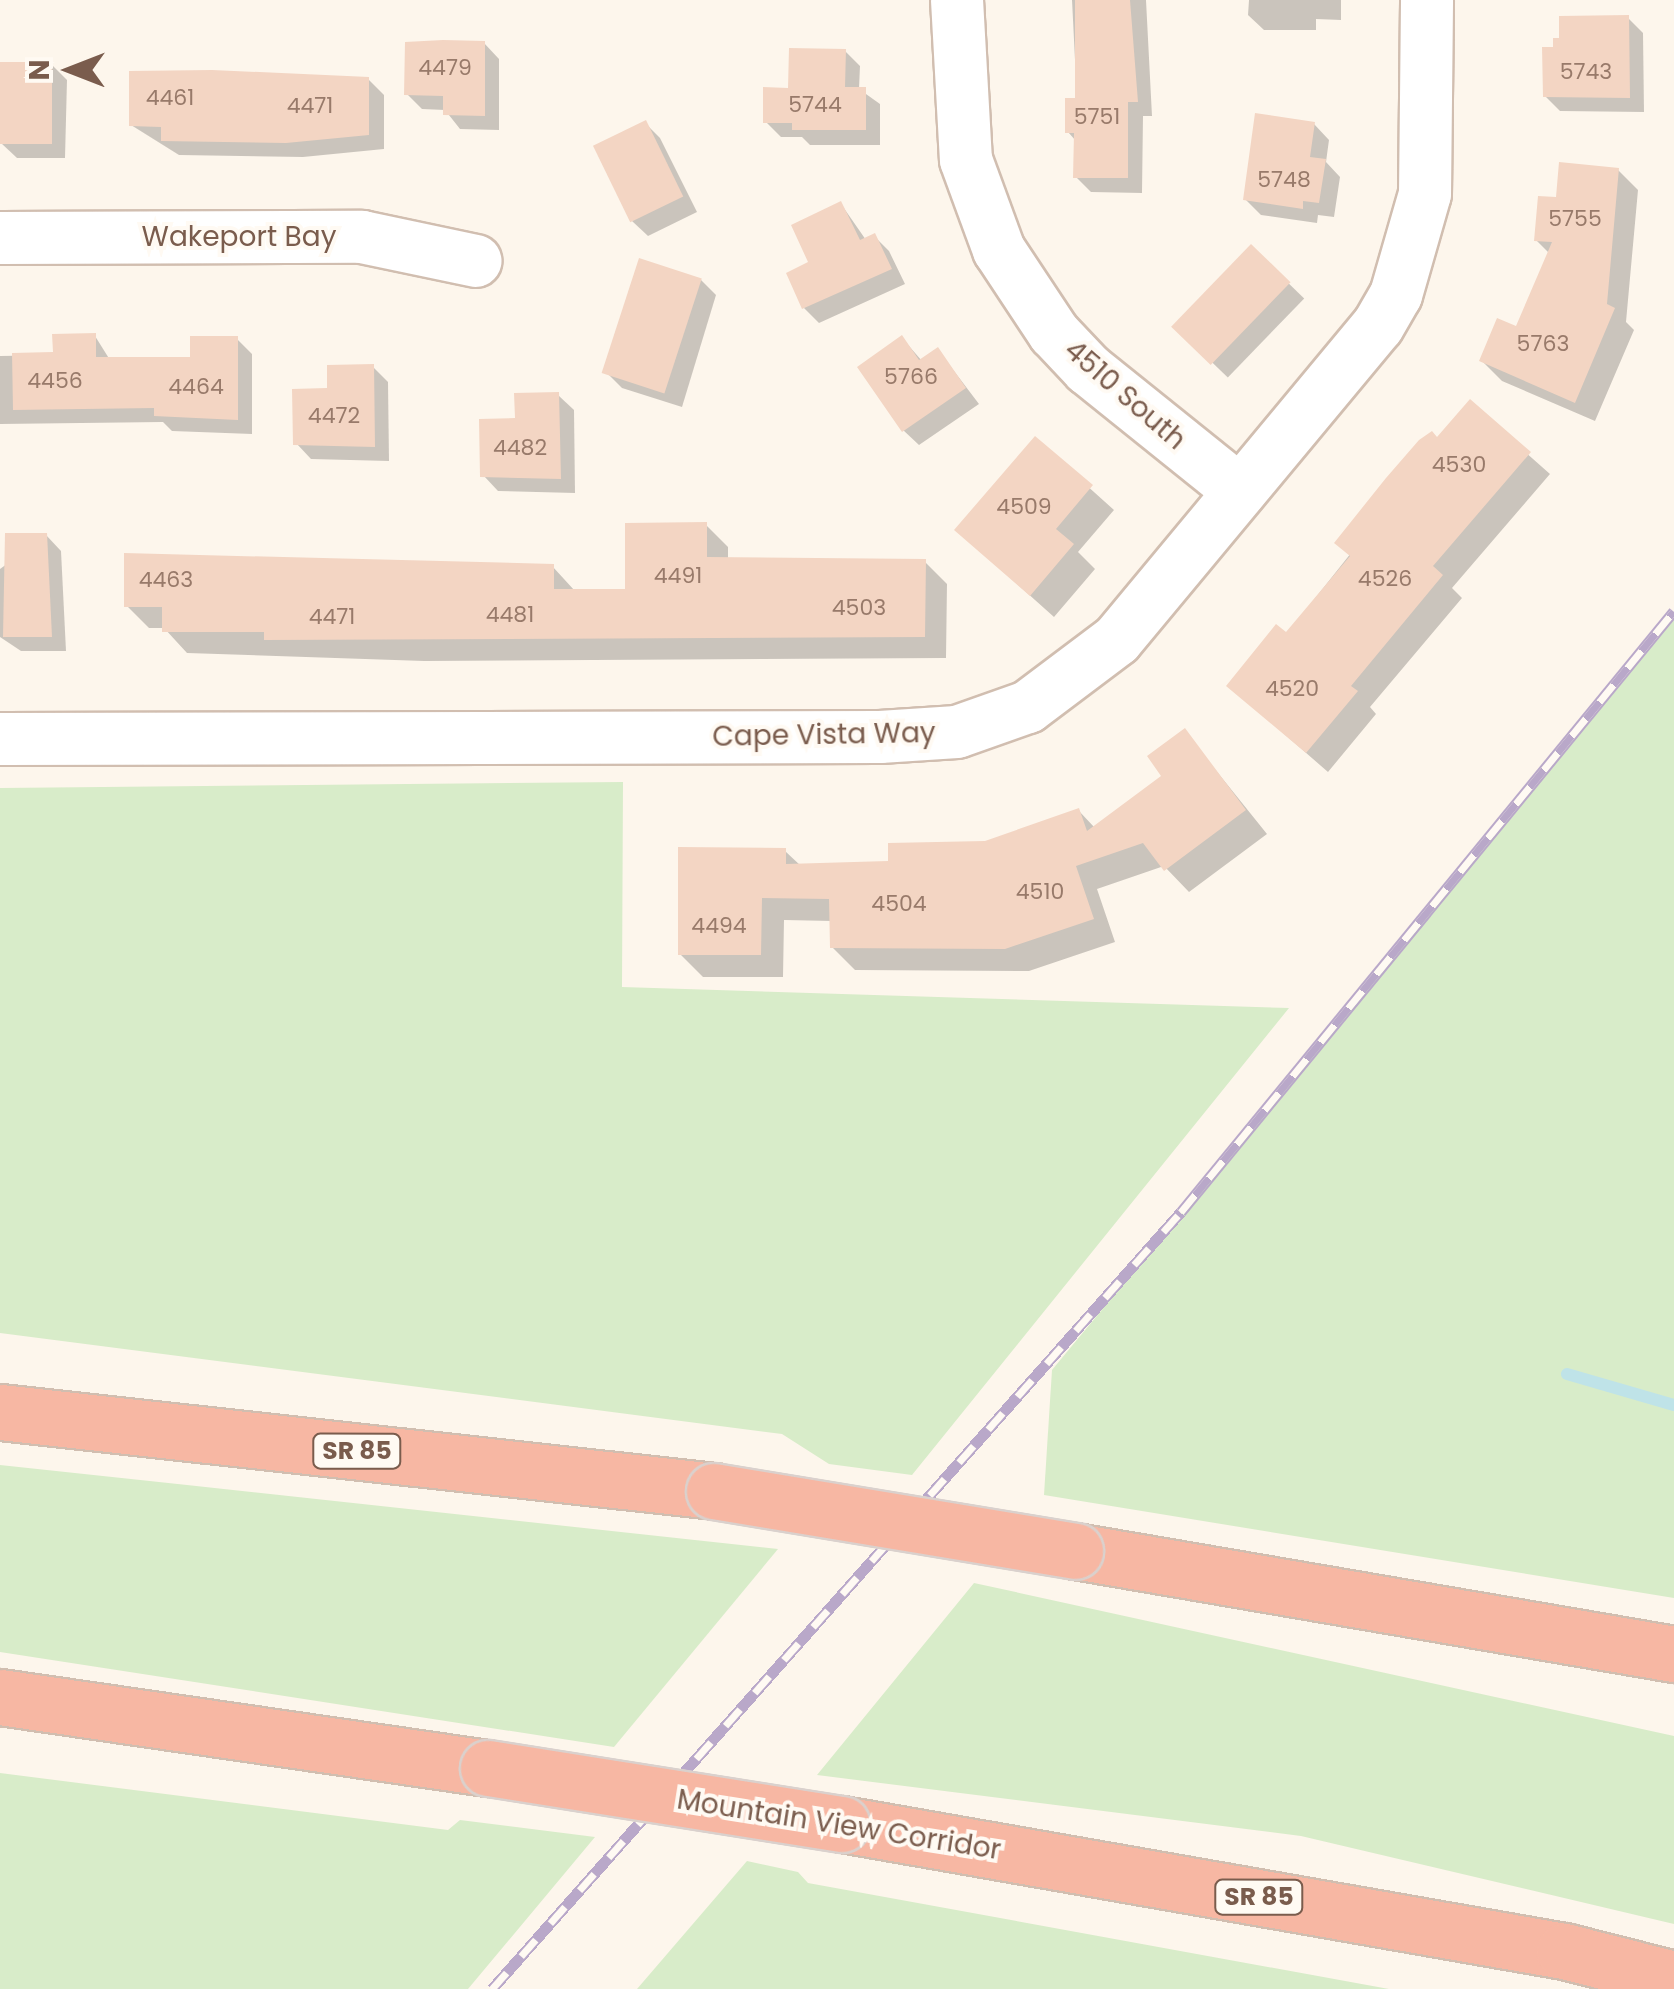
<!DOCTYPE html>
<style>
body{margin:0}
#map{position:relative;width:1674px;height:1989px;overflow:hidden;background:#fdf6ec;font-family:Poppins,sans-serif}
div>[style]{position:absolute}
.green>*{inset:0;background:#d8ecc9}
.shadow>*{inset:0;background:#0003;transform-origin:0 0}
.stream>*{height:12px;margin:-6px;padding:0 6px;transform-origin:6px;border-radius:6px;background:#bfe3e8}
.building>*{inset:0;background:#f3d5c3;transform-origin:0 0}
.roads{filter:drop-shadow(2px 0 #d1beb0) drop-shadow(-2px 0 #d1beb0) drop-shadow(0 2px #d1beb0) drop-shadow(0 -2px #d1beb0)}
.minor>*{height:52px;margin:-26px;padding:0 26px;transform-origin:26px;border-radius:26px;background:#fff}
.highway>*{height:55px;margin:-27.5px;padding:0 27.5px;transform-origin:27.5px;border-radius:27.5px;background:#f7b7a3}
.rail>*{height:11px;margin-top:-5.5px;transform-origin:0;background:repeating-linear-gradient(90deg,#fffaf3 0 22px,#b9a8c9 0 44px);box-sizing:border-box;border-block:2px solid #b9a8c9}
.bridges{filter:drop-shadow(2px 0 #dad1cd) drop-shadow(-2px 0 #dad1cd) drop-shadow(0 2px #dad1cd) drop-shadow(0 -2px #dad1cd)}
.highway-bridge>*{height:55px;margin:-27.5px;padding:0 27.5px;transform-origin:27.5px;border-radius:27.5px;background:#f7b7a3}
span{translate:-50% -50%;white-space:nowrap;text-align:center;line-height:1.15;-webkit-text-stroke:8px #fffaf3;paint-order:stroke}
.number-label{font-size:22px;color:#987a6a}
.number-label span{-webkit-text-stroke-width:0}
.shield-label span{padding:2px 8px;background:#fffaf3;border:2px solid;border-radius:8px;-webkit-text-stroke-width:0}
.shield-label{font-size:25px;color:#7a5c4d;font-weight:700}
.street-label{font-size:28px;color:#7a5c4d}
.north{position:absolute;left:20px;top:20px;width:100px;height:100px;-webkit-text-stroke:8px #fffaf3;paint-order:stroke;rotate:270deg;font-size:28px;font-weight:700;line-height:40px;text-align:center;color:#7a5c4d}
.north::after{content:'';display:block;margin:auto;width:35px;height:45px;background:#7a5c4d;clip-path:polygon(50% 0,100% 100%,50% 72%,0 100%)}
</style>
<div id="map">
<div class="green">
<i style="clip-path:polygon(1674px 619px,1674px 1598px,1044px 1495px,1052px 1370px)"></i>
<i style="clip-path:polygon(623px 782px,622px 987px,1289px 1008px,912px 1475px,829px 1464px,782px 1434px,0 1333px,0 788px)"></i>
<i style="clip-path:polygon(0 1465px,187px 1485px,778px 1549px,614px 1747px,0 1652px)"></i>
<i style="clip-path:polygon(974px 1583px,1674px 1736px,1674px 1924px,1301px 1836px,817px 1775px)"></i>
<i style="clip-path:polygon(0 1773px,448px 1830px,460px 1820px,595px 1837px,468px 1989px,0 1989px)"></i>
<i style="clip-path:polygon(747px 1861px,798px 1872px,808px 1883px,1389px 1989px,637px 1989px)"></i>
</div>
<div class="shadow">
<i style="clip-path:polygon(1072px 0,1146px 0,1152px 116px,1143px 116px,1142px 193px,1091px 192px,1076px 177px,1076px 141px,1068px 132px,1077px 100px)"></i>
<i style="clip-path:polygon(1249px 0,1341px 0,1341px 20px,1316px 19px,1316px 30px,1264px 30px,1248px 15px)"></i>
<i style="clip-path:polygon(1628px 18px,1643px 33px,1644px 112px,1560px 111px,1545px 96px,1555px 50px)"></i>
<i style="clip-path:polygon(484px 43px,499px 59px,499px 130px,460px 129px,445px 110px,422px 109px,407px 94px)"></i>
<i style="clip-path:polygon(845px 51px,860px 66px,859px 89px,880px 104px,880px 145px,810px 145px,802px 137px,781px 137px,766px 122px,791px 90px)"></i>
<i style="clip-path:polygon(0 64px,51px 64px,67px 80px,65px 158px,17px 158px,1px 143px)"></i>
<i style="clip-path:polygon(368px 79px,384px 95px,384px 149px,303px 157px,179px 155px,131px 125px)"></i>
<i style="clip-path:polygon(645px 123px,660px 138px,697px 212px,648px 236px,632px 221px)"></i>
<i style="clip-path:polygon(1314px 124px,1329px 140px,1326px 162px,1340px 177px,1334px 217px,1318px 215px,1317px 223px,1261px 215px,1246px 200px)"></i>
<i style="clip-path:polygon(1618px 170px,1638px 190px,1626px 322px,1634px 330px,1595px 421px,1502px 381px,1482px 361px,1517px 330px,1550px 254px,1536px 240px)"></i>
<i style="clip-path:polygon(841px 204px,866px 240px,874px 236px,889px 251px,905px 284px,819px 323px,804px 308px,811px 264px)"></i>
<i style="left:1251px;top:247px;width:74px;height:110px;rotate:44deg"></i>
<i style="clip-path:polygon(701px 280px,716px 295px,682px 407px,622px 388px,607px 373px)"></i>
<i style="clip-path:polygon(95px 336px,110px 360px,193px 360px,237px 339px,252px 354px,252px 434px,172px 431px,163px 422px,0 424px,0 356px,56px 355px)"></i>
<i style="clip-path:polygon(902px 338px,922px 361px,938px 350px,979px 404px,919px 445px,903px 430px)"></i>
<i style="clip-path:polygon(373px 367px,388px 382px,389px 461px,311px 459px,296px 443px,330px 391px)"></i>
<i style="clip-path:polygon(558px 395px,574px 410px,575px 493px,498px 491px,483px 475px,518px 420px)"></i>
<i style="clip-path:polygon(1470px 403px,1550px 474px,1452px 588px,1462px 598px,1370px 707px,1376px 714px,1328px 772px,1229px 686px,1286px 635px)"></i>
<i style="clip-path:polygon(1035px 439px,1114px 510px,1078px 552px,1095px 569px,1054px 617px,957px 530px)"></i>
<i style="clip-path:polygon(706px 525px,728px 547px,728px 559px,925px 562px,947px 584px,946px 658px,424px 661px,187px 653px,164px 628px,149px 628px,127px 606px,553px 567px,575px 591px,628px 591px)"></i>
<i style="clip-path:polygon(46px 535px,61px 551px,66px 651px,21px 651px,0 637px,0 569px)"></i>
<i style="clip-path:polygon(1185px 732px,1267px 834px,1189px 892px,1164px 866px,1097px 889px,1115px 942px,1029px 971px,855px 970px,832px 947px,832px 921px,784px 920px,783px 977px,703px 977px,680px 954px,785px 851px,801px 866px,891px 864px,986px 843px,1079px 811px,1095px 828px,1165px 776px)"></i>
</div>
<div class="stream">
<i style="left:1567px;top:1374px;width:111px;rotate:16.2deg"></i>
</div>
<div class="building">
<i style="clip-path:polygon(1075px 0,1130px 0,1138px 102px,1128px 102px,1128px 178px,1073px 178px,1074px 133px,1065px 133px,1065px 98px,1075px 98px)"></i>
<i style="clip-path:polygon(1629px 15px,1630px 98px,1543px 97px,1542px 47px,1553px 47px,1553px 38px,1559px 38px,1559px 16px)"></i>
<i style="clip-path:polygon(443px 40px,485px 41px,485px 116px,443px 115px,443px 96px,404px 95px,405px 42px)"></i>
<i style="clip-path:polygon(789px 48px,846px 49px,845px 87px,866px 87px,866px 130px,792px 130px,792px 123px,763px 123px,763px 87px,788px 88px)"></i>
<i style="left:0;top:62px;width:52px;height:82px"></i>
<i style="clip-path:polygon(212px 70px,369px 77px,369px 135px,286px 143px,161px 141px,161px 127px,129px 126px,129px 71px)"></i>
<i style="clip-path:polygon(1255px 113px,1315px 122px,1310px 157px,1326px 159px,1319px 203px,1303px 201px,1303px 209px,1243px 200px)"></i>
<i style="left:646px;top:120px;width:85px;height:59px;rotate:64deg"></i>
<i style="clip-path:polygon(1559px 162px,1619px 168px,1607px 304px,1615px 308px,1575px 403px,1479px 361px,1497px 318px,1516px 326px,1552px 242px,1534px 241px,1538px 196px,1556px 197px)"></i>
<i style="clip-path:polygon(841px 201px,860px 240px,875px 233px,892px 269px,802px 309px,786px 273px,808px 262px,791px 225px)"></i>
<i style="left:1251px;top:244px;width:55px;height:115px;rotate:44deg"></i>
<i style="left:639px;top:258px;width:66px;height:121px;rotate:18deg"></i>
<i style="clip-path:polygon(96px 333px,96px 357px,190px 357px,190px 336px,238px 336px,238px 420px,154px 416px,154px 408px,13px 410px,12px 353px,53px 352px,52px 334px)"></i>
<i style="clip-path:polygon(902px 335px,919px 360px,938px 347px,966px 388px,902px 432px,857px 367px)"></i>
<i style="clip-path:polygon(374px 364px,375px 447px,293px 445px,292px 389px,327px 388px,327px 365px)"></i>
<i style="clip-path:polygon(559px 392px,561px 479px,480px 477px,479px 419px,515px 418px,514px 393px)"></i>
<i style="clip-path:polygon(1470px 399px,1531px 452px,1433px 566px,1443px 575px,1351px 686px,1358px 691px,1306px 753px,1226px 686px,1276px 624px,1286px 632px,1350px 556px,1334px 543px,1386px 478px,1419px 440px,1432px 431px,1437px 437px)"></i>
<i style="clip-path:polygon(1035px 436px,1093px 485px,1056px 529px,1074px 544px,1030px 596px,954px 530px)"></i>
<i style="clip-path:polygon(707px 522px,707px 557px,926px 559px,925px 637px,264px 640px,264px 632px,162px 632px,162px 607px,124px 607px,124px 553px,554px 564px,554px 589px,625px 589px,625px 523px)"></i>
<i style="clip-path:polygon(5px 533px,47px 533px,52px 637px,3px 637px)"></i>
<i style="clip-path:polygon(1185px 728px,1246px 810px,1164px 871px,1143px 843px,1076px 866px,1094px 919px,1005px 949px,830px 948px,829px 899px,762px 898px,761px 955px,678px 955px,678px 847px,786px 848px,786px 864px,888px 861px,888px 843px,985px 841px,1079px 808px,1087px 831px,1161px 776px,1147px 756px)"></i>
</div>
<div class="roads">
<div class="minor">
<i style="left:957px;top:0;width:160px;rotate:86.8deg"></i>
<i style="left:966px;top:160px;width:96px;rotate:69.9deg"></i>
<i style="left:999px;top:250px;width:100px;rotate:56.5deg"></i>
<i style="left:1054px;top:333px;width:50px;rotate:46.6deg"></i>
<i style="left:1088px;top:369px;width:195px;rotate:38.8deg"></i>
<i style="left:0;top:238px;width:362px;rotate:-0.2deg"></i>
<i style="left:362px;top:237px;width:116px;rotate:11.9deg"></i>
<i style="left:0;top:739px;width:880px;rotate:-0.13deg"></i>
<i style="left:880px;top:737px;width:77px;rotate:-3.7deg"></i>
<i style="left:957px;top:732px;width:75px;rotate:-19.4deg"></i>
<i style="left:1028px;top:707px;width:111px;rotate:-37deg"></i>
<i style="left:1117px;top:640px;width:408px;rotate:-50.3deg"></i>
<i style="left:1378px;top:326px;width:36px;rotate:-60deg"></i>
<i style="left:1396px;top:295px;width:105px;rotate:-74deg"></i>
<i style="left:1425px;top:194px;width:194px;rotate:-89.4deg"></i>
</div>
<div class="highway">
<i style="left:0;top:1412px;width:718px;rotate:6.31deg"></i>
<i style="left:1075px;top:1551px;width:608px;rotate:9.76deg"></i>
<i style="left:0;top:1697px;width:493px;rotate:8.3deg"></i>
<i style="left:842px;top:1824px;width:733px;rotate:9.98deg"></i>
<i style="left:1564px;top:1951px;width:114px;rotate:14.3deg"></i>
</div>
</div>
<div class="rail">
<i style="left:492px;top:1989px;width:1038px;rotate:-48.44deg"></i>
<i style="left:1181px;top:1212px;width:777px;rotate:-50.64deg"></i>
</div>
<div class="bridges">
<div class="highway-bridge">
<i style="left:714px;top:1491px;width:366px;rotate:9.4deg"></i>
<i style="left:488px;top:1768px;width:358px;rotate:9deg"></i>
</div>
</div>
<div class="number-label">
<span style="left:445px;top:68px">4479</span>
<span style="left:1586px;top:72px">5743</span>
<span style="left:170px;top:98px">4461</span>
<span style="left:815px;top:105px">5744</span>
<span style="left:310px;top:106px">4471</span>
<span style="left:1097px;top:117px">5751</span>
<span style="left:1284px;top:180px">5748</span>
<span style="left:1575px;top:219px">5755</span>
<span style="left:1543px;top:344px">5763</span>
<span style="left:911px;top:377px">5766</span>
<span style="left:55px;top:381px">4456</span>
<span style="left:196px;top:387px">4464</span>
<span style="left:334px;top:416px">4472</span>
<span style="left:520px;top:448px">4482</span>
<span style="left:1459px;top:465px">4530</span>
<span style="left:1024px;top:507px">4509</span>
<span style="left:678px;top:576px">4491</span>
<span style="left:1385px;top:579px">4526</span>
<span style="left:166px;top:580px">4463</span>
<span style="left:859px;top:608px">4503</span>
<span style="left:510px;top:615px">4481</span>
<span style="left:332px;top:617px">4471</span>
<span style="left:1292px;top:689px">4520</span>
<span style="left:1040px;top:892px">4510</span>
<span style="left:899px;top:904px">4504</span>
<span style="left:719px;top:926px">4494</span>
</div>
<div class="shield-label">
<span style="left:357px;top:1451px">SR 85</span>
<span style="left:1259px;top:1897px">SR 85</span>
</div>
<div class="street-label">
<span style="left:239px;top:237px">Wakeport Bay</span>
<span style="left:1125px;top:395px;rotate:41deg">4510 South</span>
<span style="left:824px;top:735px;rotate:-1deg">Cape Vista Way</span>
<span style="left:839px;top:1825px;rotate:9deg">Mountain View Corridor</span>
</div>
<div class="north">N</div>
</div>
